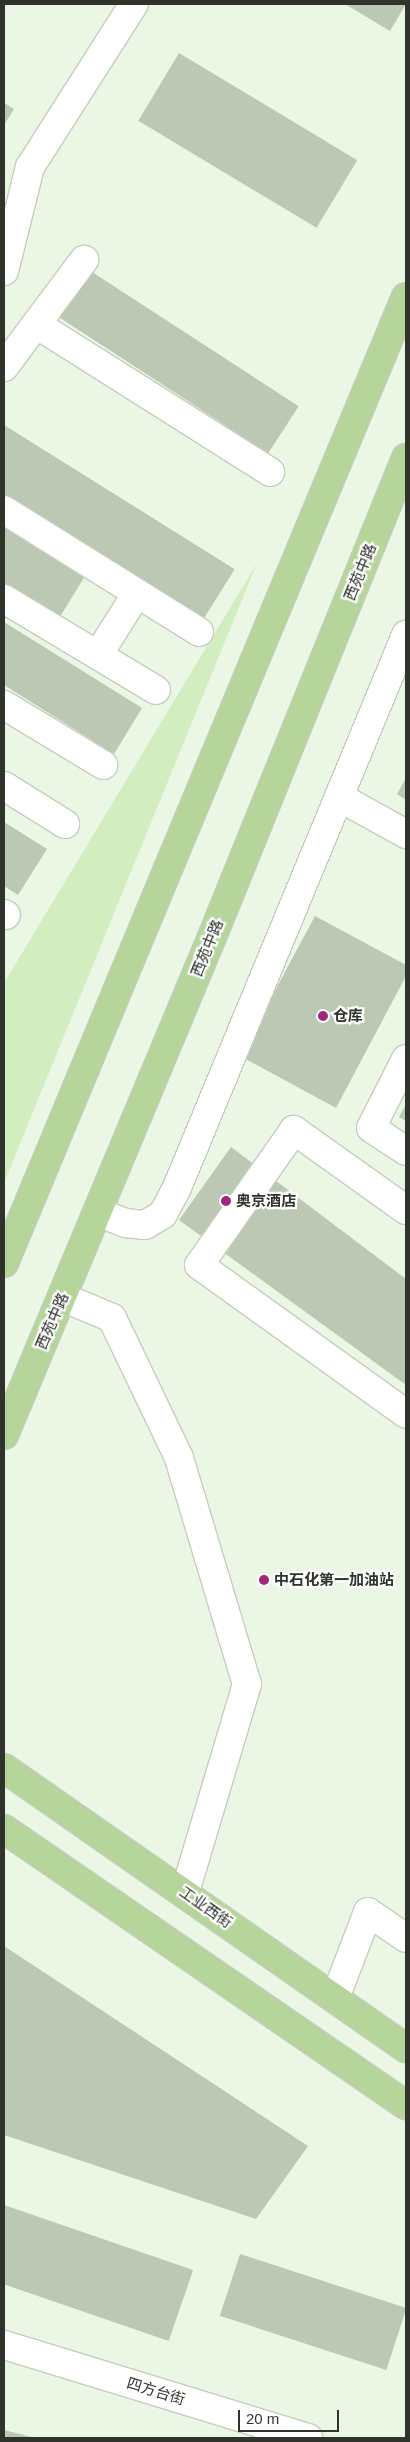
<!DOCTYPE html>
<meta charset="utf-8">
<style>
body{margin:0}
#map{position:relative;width:410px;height:2442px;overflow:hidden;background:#ebf7e4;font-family:Arial,"Noto Sans SC",sans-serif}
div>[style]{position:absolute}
.green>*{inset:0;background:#d2eec0}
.building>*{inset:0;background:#bcc7b4;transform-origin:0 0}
.roads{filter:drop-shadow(1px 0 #c3cebc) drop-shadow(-1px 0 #c3cebc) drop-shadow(0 1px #c3cebc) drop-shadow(0 -1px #c3cebc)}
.minor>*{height:28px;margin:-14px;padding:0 14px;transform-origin:14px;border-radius:14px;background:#fff}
.major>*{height:28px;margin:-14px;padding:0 14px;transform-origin:14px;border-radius:14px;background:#b5d59b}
.dots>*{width:14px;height:14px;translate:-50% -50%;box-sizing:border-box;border:2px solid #fff;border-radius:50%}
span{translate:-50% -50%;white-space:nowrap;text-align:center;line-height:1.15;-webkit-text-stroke:4.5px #fff;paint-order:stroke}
.street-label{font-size:15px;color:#2f332c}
.poi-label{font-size:15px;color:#2f332c;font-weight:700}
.left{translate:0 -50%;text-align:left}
.frame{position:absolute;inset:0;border:5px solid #2f332c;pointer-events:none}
.scale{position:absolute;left:238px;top:2410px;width:101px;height:22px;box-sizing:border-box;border:2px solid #2f332c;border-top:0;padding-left:6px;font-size:15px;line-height:18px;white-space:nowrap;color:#2f332c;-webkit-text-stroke:4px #fff;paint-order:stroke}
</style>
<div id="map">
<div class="green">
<i style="clip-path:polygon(257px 563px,4px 1183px,4px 983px)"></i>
</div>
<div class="building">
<i style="clip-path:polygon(345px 4px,406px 4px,390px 31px)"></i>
<i style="left:179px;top:53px;width:208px;height:79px;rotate:31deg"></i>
<i style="clip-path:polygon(4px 103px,14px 109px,4px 125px)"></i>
<i style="left:89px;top:270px;width:250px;height:56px;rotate:33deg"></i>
<i style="left:4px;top:425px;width:272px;height:63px;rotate:32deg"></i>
<i style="clip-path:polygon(4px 526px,85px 576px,58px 620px,4px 587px)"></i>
<i style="clip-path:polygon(4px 622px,142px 708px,114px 754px,4px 685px)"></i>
<i style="clip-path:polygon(406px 778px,406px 800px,397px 794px)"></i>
<i style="clip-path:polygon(4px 822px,47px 849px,18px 895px,4px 886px)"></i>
<i style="clip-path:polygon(315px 916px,406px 965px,406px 976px,336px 1108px,240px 1056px)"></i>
<i style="clip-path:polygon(406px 1104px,406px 1121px,399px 1117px)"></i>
<i style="clip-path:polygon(231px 1147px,406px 1279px,406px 1385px,179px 1220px)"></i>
<i style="clip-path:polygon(4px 1946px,308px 2146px,256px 2219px,4px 2135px)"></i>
<i style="left:4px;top:2205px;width:200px;height:75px;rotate:19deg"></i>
<i style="left:240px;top:2254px;width:175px;height:65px;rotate:18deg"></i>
<i style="clip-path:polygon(4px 2430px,36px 2438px,4px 2438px)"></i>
</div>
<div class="roads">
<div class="minor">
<i style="left:4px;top:271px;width:107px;rotate:-76deg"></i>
<i style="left:30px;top:167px;width:193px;rotate:-57.5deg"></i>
<i style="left:36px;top:324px;width:277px;rotate:32.3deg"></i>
<i style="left:4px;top:367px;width:134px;rotate:-53.2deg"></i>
<i style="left:4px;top:510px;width:230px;rotate:32deg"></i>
<i style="left:4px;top:599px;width:177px;rotate:30.9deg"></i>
<i style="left:98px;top:655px;width:73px;rotate:-57.8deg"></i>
<i style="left:4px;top:705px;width:116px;rotate:31.2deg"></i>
<i style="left:4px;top:786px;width:72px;rotate:31.9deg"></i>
<i style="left:339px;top:797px;width:77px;rotate:28.9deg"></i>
<i style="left:4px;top:914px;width:2px;rotate:27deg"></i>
<i style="left:406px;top:1059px;width:77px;rotate:116.9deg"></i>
<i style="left:371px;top:1128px;width:42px;rotate:33.3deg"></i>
<i style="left:406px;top:1210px;width:138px;rotate:-144.5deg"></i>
<i style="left:294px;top:1130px;width:165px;rotate:125.1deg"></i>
<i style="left:199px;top:1265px;width:255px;rotate:35.7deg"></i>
<i style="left:97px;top:1212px;width:30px;rotate:21deg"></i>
<i style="left:125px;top:1223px;width:20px;rotate:6deg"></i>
<i style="left:145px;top:1225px;width:21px;rotate:-31deg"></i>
<i style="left:163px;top:1214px;width:27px;rotate:-62deg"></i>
<i style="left:176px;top:1190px;width:601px;rotate:-67.49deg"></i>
<i style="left:62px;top:1297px;width:54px;rotate:22.8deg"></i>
<i style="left:112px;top:1318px;width:155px;rotate:64.4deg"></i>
<i style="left:179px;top:1458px;width:236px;rotate:73.3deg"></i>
<i style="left:247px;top:1684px;width:217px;rotate:106.6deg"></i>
<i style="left:335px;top:1998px;width:92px;rotate:-69deg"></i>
<i style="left:368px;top:1912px;width:46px;rotate:34.4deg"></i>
<i style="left:4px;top:2345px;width:318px;rotate:17deg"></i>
</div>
<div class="major">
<i style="left:4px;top:1263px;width:1046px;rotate:-67.41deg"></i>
<i style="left:4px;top:1435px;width:540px;rotate:-67.33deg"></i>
<i style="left:212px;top:937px;width:517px;rotate:-67.95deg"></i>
<i style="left:4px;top:1768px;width:490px;rotate:34.9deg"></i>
<i style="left:4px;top:1829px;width:488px;rotate:34.5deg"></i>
</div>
</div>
<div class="dots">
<i style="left:323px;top:1016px;background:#a1267c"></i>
<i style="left:226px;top:1201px;background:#a1267c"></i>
<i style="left:264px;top:1580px;background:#a1267c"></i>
</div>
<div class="street-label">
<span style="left:360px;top:572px;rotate:-68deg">西苑中路</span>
<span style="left:207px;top:948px;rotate:-68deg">西苑中路</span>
<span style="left:52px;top:1321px;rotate:-67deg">西苑中路</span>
<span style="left:206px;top:1907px;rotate:35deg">工业西街</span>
<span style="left:156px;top:2391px;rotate:17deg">四方台街</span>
</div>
<div class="poi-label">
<span class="left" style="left:333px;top:1016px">仓库</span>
<span class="left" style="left:236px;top:1201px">奥京酒店</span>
<span class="left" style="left:274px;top:1580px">中石化第一加油站</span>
</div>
<div class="frame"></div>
<div class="scale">20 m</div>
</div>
